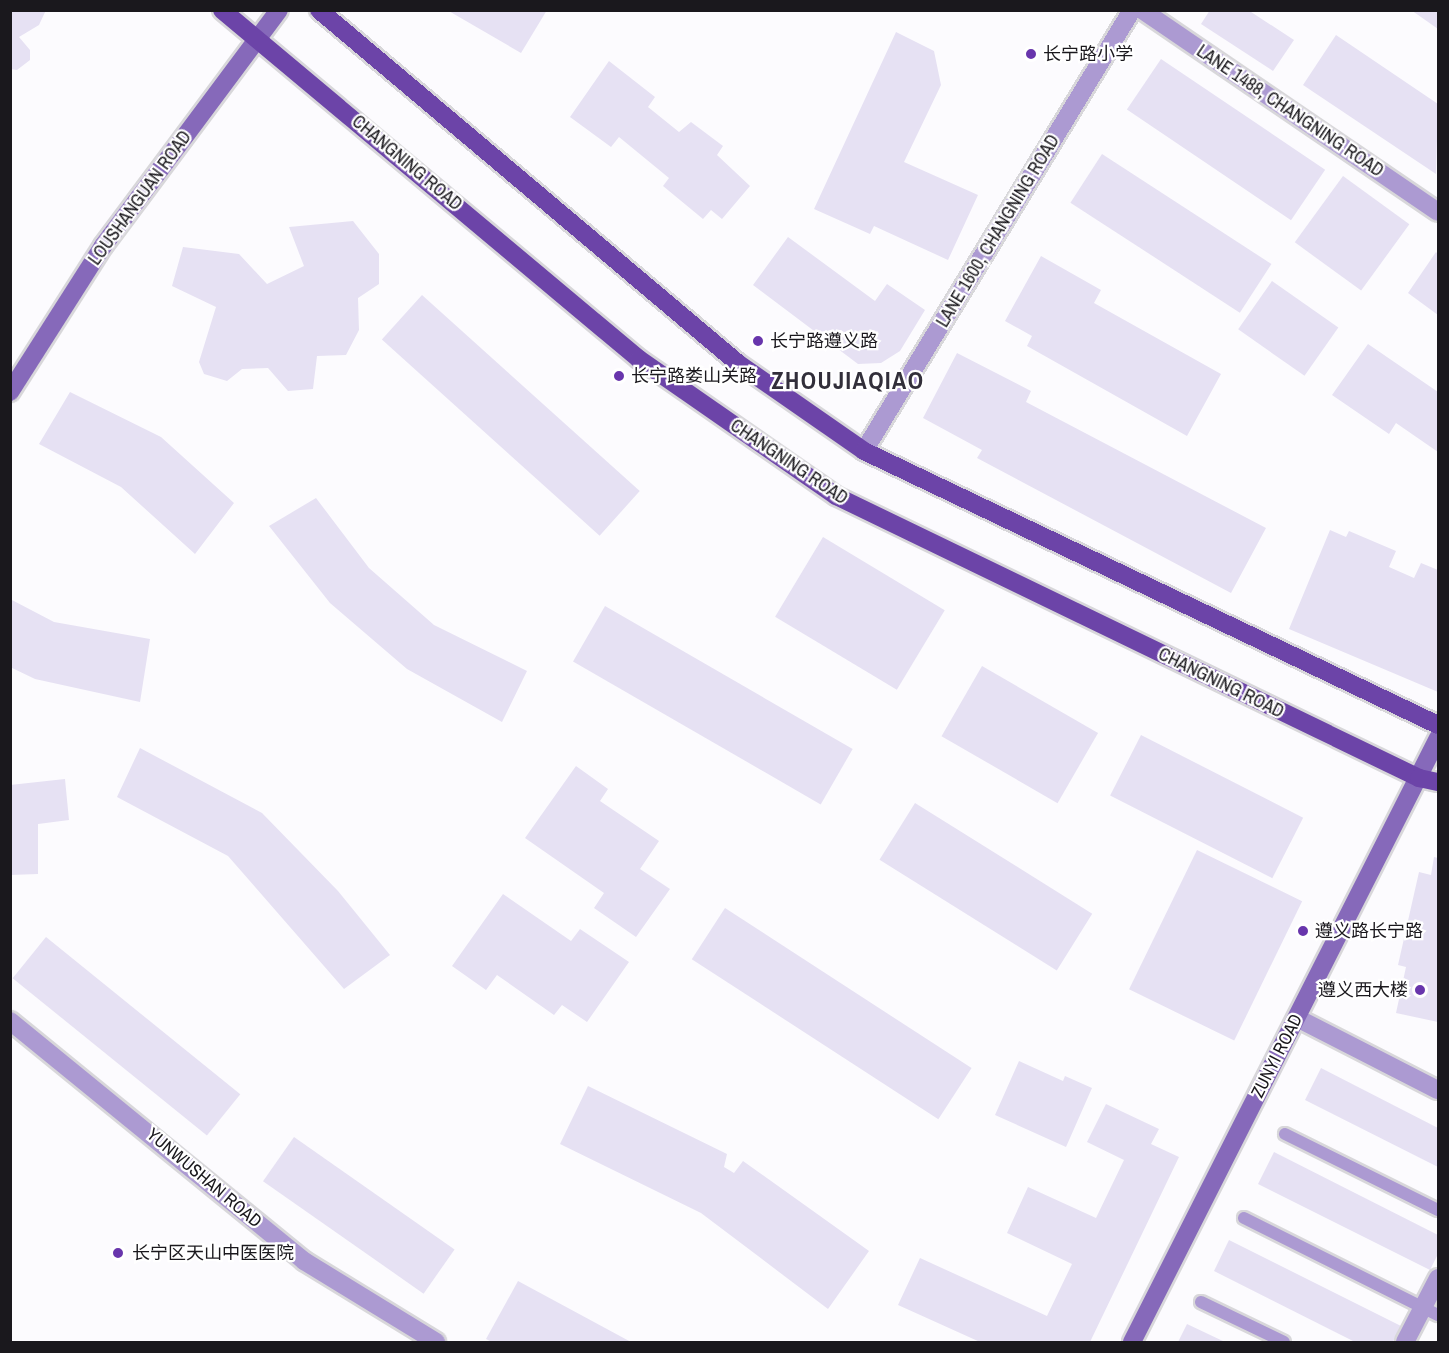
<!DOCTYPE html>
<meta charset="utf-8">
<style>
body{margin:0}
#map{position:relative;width:1449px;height:1353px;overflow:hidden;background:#fcfbfe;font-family:"Archivo Narrow","Noto Sans SC",sans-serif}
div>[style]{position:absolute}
.building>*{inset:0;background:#e6e1f3;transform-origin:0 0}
.roads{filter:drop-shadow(2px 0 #d8d7da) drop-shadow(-2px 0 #d8d7da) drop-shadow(0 2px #d8d7da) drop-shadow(0 -2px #d8d7da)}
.lane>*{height:12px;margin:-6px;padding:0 6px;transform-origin:6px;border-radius:6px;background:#ac9ad2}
.street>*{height:18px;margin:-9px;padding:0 9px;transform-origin:9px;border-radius:9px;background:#ac9ad2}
.secondary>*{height:18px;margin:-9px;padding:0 9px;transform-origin:9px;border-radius:9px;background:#8669ba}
.primary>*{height:18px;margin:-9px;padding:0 9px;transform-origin:9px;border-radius:9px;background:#6c44a8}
.dots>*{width:16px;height:16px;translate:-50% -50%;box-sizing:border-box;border:3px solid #fff;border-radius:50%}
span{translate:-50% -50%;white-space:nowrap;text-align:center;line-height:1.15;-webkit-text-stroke:4.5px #fff;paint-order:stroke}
.poi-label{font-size:18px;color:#1a181d}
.left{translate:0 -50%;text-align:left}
.right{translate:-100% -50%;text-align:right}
.street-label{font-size:18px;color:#1a181d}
.district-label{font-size:24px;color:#322f3a;font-weight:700;letter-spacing:1.5px}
.frame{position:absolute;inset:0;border:12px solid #1a181d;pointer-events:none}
</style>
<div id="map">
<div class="building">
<i style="clip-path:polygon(10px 10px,46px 10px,39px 25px,19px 37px,30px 50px,30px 60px,17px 70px,10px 69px)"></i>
<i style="clip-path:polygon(447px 10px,547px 10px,521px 53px)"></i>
<i style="clip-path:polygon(1210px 10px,1248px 10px,1294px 40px,1273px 71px,1201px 24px)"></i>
<i style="clip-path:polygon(1411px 10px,1438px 10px,1438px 29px)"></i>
<i style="clip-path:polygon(896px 32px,934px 51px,941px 85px,904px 162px,978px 195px,948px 260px,874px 226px,870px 234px,814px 209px)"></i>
<i style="clip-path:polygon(1336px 35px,1438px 104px,1436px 174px,1303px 85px)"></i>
<i style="left:1161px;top:59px;width:198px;height:61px;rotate:34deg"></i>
<i style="clip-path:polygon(609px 61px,655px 97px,648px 107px,679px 132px,691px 122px,723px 146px,717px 155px,750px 186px,722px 219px,711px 210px,703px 219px,663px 186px,669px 178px,619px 137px,611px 147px,570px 117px)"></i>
<i style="left:1102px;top:154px;width:202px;height:58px;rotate:33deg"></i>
<i style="left:1343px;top:176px;width:82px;height:82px;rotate:36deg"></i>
<i style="clip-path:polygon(353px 221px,379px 254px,379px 284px,358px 298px,359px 330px,346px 355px,317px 356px,313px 389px,288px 391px,268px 368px,242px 369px,227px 381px,204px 374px,199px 362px,216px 307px,172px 286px,183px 247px,239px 254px,267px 284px,304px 266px,289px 227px)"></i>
<i style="clip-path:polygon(788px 237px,875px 301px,887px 284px,925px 310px,900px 351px,881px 363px,858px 364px,753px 285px)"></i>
<i style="clip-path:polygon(1436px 252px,1438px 254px,1438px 315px,1408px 293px)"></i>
<i style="clip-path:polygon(1041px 256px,1101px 290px,1094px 303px,1221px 374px,1187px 436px,1027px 346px,1032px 336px,1005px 321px)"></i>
<i style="left:1272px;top:281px;width:81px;height:59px;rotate:35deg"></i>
<i style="left:422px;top:295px;width:293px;height:60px;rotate:42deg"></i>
<i style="clip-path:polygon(1368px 344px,1438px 392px,1438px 452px,1396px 423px,1389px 434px,1332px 395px)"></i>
<i style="clip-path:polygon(957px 353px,1031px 391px,1026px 402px,1266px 528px,1231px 593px,977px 458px,982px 450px,923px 418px)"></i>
<i style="clip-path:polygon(70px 392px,161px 437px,234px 503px,195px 554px,121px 487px,39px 444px)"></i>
<i style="clip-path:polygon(316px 498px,369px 568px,434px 625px,527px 671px,502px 722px,407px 669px,330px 603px,269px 526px)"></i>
<i style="clip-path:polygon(1330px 530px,1346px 537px,1349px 531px,1396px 551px,1389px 567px,1414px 578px,1421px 563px,1438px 570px,1438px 692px,1289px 629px)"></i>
<i style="left:823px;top:537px;width:142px;height:93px;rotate:31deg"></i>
<i style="clip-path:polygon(10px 599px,54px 622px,150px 639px,140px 702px,35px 679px,10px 667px)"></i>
<i style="left:605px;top:606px;width:286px;height:64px;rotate:30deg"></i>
<i style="left:982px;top:666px;width:134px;height:81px;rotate:30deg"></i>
<i style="left:1141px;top:735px;width:182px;height:68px;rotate:27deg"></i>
<i style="clip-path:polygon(140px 748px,262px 813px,338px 891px,390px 955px,344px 989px,228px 856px,117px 797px)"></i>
<i style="clip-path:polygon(576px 766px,608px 789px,600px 801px,659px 841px,640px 869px,670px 889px,636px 937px,594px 908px,604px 893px,525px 838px)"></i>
<i style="clip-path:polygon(65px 779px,69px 820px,38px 824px,38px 874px,10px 875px,10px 785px)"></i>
<i style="left:915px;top:803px;width:209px;height:67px;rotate:32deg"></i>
<i style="left:1197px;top:850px;width:117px;height:155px;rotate:26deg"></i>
<i style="clip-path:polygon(1434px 857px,1438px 858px,1438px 1022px,1396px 1013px,1406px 967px,1398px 965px,1419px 872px,1431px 875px)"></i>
<i style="clip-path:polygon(503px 894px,571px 941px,580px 929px,629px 962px,587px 1022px,562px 1005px,554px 1015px,497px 975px,486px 990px,452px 966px)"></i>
<i style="left:725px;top:908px;width:294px;height:61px;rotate:33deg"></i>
<i style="left:46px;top:937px;width:250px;height:53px;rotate:39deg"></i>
<i style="clip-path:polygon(1019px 1061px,1063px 1081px,1065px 1076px,1092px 1088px,1066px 1147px,995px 1115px)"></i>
<i style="clip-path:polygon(1321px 1068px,1438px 1128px,1438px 1167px,1305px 1100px)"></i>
<i style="clip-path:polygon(588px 1086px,727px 1154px,724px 1167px,734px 1173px,743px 1161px,869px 1251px,828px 1309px,701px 1213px,560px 1144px)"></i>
<i style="clip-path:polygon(1106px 1104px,1159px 1129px,1151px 1144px,1179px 1157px,1090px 1342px,980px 1342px,898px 1305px,920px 1258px,1047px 1316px,1072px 1264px,1007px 1233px,1028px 1187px,1096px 1218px,1124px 1160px,1087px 1142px)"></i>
<i style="left:294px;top:1137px;width:196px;height:54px;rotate:35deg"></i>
<i style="clip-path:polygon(1274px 1152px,1438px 1235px,1438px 1254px,1430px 1270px,1258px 1184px)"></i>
<i style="clip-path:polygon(1229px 1240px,1401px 1326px,1393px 1342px,1355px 1342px,1214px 1271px)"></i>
<i style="clip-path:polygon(518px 1281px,631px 1342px,492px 1342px,486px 1339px)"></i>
<i style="clip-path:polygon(1187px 1324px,1225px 1342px,1178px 1342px)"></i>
</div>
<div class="roads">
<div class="lane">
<i style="left:1285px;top:1134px;width:171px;rotate:26.4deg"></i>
<i style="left:1244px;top:1218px;width:217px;rotate:26.6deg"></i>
<i style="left:1201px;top:1302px;width:92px;rotate:25.7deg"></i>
</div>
<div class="street">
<i style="left:1142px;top:10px;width:358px;rotate:34.3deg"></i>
<i style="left:864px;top:451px;width:516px;rotate:-58.71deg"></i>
<i style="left:1297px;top:1018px;width:158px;rotate:27.1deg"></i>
<i style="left:10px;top:1021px;width:380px;rotate:39.2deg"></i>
<i style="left:304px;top:1261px;width:155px;rotate:31.5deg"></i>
<i style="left:1405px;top:1342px;width:72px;rotate:-62.7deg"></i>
</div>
<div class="secondary">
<i style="left:10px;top:392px;width:173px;rotate:-57.5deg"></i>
<i style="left:103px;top:246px;width:294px;rotate:-53.3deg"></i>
<i style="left:1132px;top:1342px;width:677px;rotate:-63.13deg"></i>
</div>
<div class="primary">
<i style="left:222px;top:10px;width:544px;rotate:39.93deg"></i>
<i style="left:639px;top:359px;width:240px;rotate:34.8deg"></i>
<i style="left:836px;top:496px;width:648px;rotate:25.81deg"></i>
<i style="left:1419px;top:778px;width:19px;rotate:12deg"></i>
<i style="left:319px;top:10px;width:549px;rotate:40.13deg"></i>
<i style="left:739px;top:364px;width:152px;rotate:34.8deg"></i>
<i style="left:864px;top:451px;width:636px;rotate:25.52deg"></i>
</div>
</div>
<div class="dots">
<i style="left:1031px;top:54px;background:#6835ac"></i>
<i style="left:758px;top:341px;background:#6835ac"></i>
<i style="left:619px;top:376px;background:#6835ac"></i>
<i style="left:1303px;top:931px;background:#6835ac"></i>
<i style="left:1420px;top:990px;background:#6835ac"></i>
<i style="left:118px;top:1253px;background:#6835ac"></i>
</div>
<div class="poi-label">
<span class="left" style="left:1043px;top:54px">长宁路小学</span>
<span class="left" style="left:770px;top:341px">长宁路遵义路</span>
<span class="left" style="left:631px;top:376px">长宁路娄山关路</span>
<span class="left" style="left:1315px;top:931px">遵义路长宁路</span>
<span class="right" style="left:1408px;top:990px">遵义西大楼</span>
<span class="left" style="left:132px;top:1253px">长宁区天山中医医院</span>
</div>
<div class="street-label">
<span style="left:1290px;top:111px;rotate:34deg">LANE 1488, CHANGNING ROAD</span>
<span style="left:407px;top:163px;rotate:40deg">CHANGNING ROAD</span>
<span style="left:140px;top:198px;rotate:-54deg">LOUSHANGUAN ROAD</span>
<span style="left:998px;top:231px;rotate:-59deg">LANE 1600, CHANGNING ROAD</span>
<span style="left:789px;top:462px;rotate:34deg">CHANGNING ROAD</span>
<span style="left:1221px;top:683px;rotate:26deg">CHANGNING ROAD</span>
<span style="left:1277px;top:1056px;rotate:-63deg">ZUNYI ROAD</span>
<span style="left:204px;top:1178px;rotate:40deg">YUNWUSHAN ROAD</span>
</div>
<div class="district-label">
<span style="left:848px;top:381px">ZHOUJIAQIAO</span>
</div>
<div class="frame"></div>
</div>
